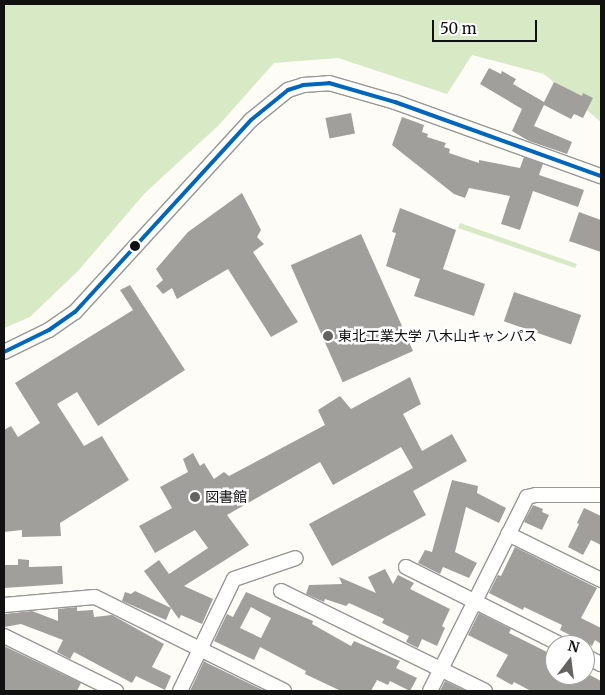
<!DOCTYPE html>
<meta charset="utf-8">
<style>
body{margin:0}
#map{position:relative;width:605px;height:695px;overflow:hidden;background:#fdfcf7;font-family:Merriweather,"Noto Sans JP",serif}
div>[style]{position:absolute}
.forest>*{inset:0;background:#d8eac5}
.building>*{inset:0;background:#a19f9c;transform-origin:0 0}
.roads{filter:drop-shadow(1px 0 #979795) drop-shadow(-1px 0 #979795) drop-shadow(0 1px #979795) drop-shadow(0 -1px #979795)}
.minor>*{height:14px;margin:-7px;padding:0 7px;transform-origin:7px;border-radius:7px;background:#fffffe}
.bus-1>*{height:4px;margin:-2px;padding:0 2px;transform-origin:2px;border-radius:2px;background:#0065bd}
.dots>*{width:14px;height:14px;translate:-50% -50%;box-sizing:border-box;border:2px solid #fff;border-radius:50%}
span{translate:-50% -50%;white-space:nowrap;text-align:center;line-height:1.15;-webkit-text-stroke:5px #fff;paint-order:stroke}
.poi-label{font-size:14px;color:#111}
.left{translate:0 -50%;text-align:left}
.frame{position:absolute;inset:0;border:5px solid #111;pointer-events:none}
.north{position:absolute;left:545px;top:635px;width:50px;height:50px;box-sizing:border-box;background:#fff;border:1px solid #a0a0a0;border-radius:50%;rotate:15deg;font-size:14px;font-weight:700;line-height:20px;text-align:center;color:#111}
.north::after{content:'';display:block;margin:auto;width:18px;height:22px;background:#646362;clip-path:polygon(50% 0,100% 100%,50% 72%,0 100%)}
.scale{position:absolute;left:432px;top:20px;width:105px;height:22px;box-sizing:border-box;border:2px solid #111;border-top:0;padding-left:6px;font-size:15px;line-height:18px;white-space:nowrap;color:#111;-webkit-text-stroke:4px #fff;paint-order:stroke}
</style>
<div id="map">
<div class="forest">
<i style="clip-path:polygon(4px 4px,601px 4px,601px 122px,544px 74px,472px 55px,447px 94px,338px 58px,274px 63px,219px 125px,145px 193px,78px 271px,30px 317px,4px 328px)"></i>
<i style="clip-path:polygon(460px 223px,577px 264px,575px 268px,458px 228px)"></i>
</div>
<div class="building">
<i style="clip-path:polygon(489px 68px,501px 74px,502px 71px,516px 79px,513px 84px,544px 102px,554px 82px,582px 96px,583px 93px,593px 98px,583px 118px,574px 114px,571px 119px,544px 105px,534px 126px,572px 142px,567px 154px,529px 141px,512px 131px,522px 109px,480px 84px)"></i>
<i style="left:351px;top:113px;width:21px;height:26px;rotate:79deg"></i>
<i style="clip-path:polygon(402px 117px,424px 125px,422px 132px,428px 134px,427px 137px,446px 143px,444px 147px,450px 149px,449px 153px,479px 163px,479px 160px,520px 168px,524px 157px,543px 164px,539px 175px,584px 190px,578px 207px,533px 191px,520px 230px,501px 224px,510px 196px,469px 188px,465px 198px,454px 194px,392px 145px)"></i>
<i style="clip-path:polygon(242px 193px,261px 230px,257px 237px,264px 244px,253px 252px,298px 322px,271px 337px,228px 269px,177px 299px,172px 288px,163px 294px,156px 286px,163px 280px,156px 269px,188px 232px)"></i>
<i style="clip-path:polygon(400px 208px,456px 230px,443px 269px,485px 284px,474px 316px,414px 296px,420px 279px,386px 266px,396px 233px,392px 232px)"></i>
<i style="clip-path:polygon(579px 212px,601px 220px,601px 252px,569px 241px)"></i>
<i style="left:361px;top:234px;width:128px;height:77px;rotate:66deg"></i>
<i style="clip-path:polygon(130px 285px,185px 370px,98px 426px,77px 392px,57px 404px,84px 446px,102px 436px,129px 480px,60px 523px,61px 536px,22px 537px,22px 530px,4px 532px,4px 430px,11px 426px,18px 437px,40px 423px,15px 383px,133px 310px,120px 290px)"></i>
<i style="left:514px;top:292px;width:71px;height:31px;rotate:19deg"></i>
<i style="clip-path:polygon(410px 377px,421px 404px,403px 414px,422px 451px,452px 434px,467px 461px,413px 491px,426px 515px,332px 566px,309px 524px,413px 468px,401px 447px,333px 485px,320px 462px,227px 515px,249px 545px,184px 586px,213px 599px,202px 624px,181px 615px,179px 619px,144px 571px,159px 560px,169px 574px,208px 548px,195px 530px,155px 553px,139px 526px,172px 508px,160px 487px,188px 472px,183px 459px,193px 453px,200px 466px,204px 463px,214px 479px,224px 472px,229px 476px,325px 425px,318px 410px,340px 396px,351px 409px)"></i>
<i style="clip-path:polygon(452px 480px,478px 486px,477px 493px,506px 508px,499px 523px,466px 507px,455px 552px,477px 563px,469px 578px,443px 567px,440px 574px,418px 563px,425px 550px,432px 552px)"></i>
<i style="clip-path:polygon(533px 505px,543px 509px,542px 512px,549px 515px,542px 530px,524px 522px)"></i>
<i style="clip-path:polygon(584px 508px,601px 516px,601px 545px,591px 540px,583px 555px,568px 547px,579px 524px,577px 523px)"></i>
<i style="clip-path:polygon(515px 547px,597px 588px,581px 618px,601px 628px,601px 644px,595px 640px,592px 646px,560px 630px,562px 625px,524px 607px,523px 610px,489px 593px,498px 575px,501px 576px)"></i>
<i style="clip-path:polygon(18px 559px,29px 560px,29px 567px,62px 566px,63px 584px,4px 588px,4px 565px,18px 565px)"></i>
<i style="clip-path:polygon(385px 569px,393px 584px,398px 575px,414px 583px,410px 589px,450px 609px,442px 626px,445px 628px,437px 646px,422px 639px,418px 648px,406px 642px,409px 636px,382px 623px,384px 619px,349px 603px,346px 606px,325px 599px,324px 602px,306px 594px,309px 585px,342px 584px,339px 577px,376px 593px,368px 577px)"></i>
<i style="clip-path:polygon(135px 591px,171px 608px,166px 620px,122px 601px,125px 592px,131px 594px)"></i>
<i style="clip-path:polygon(evenodd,246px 592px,313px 621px,312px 624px,351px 646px,354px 641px,400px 661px,396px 668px,417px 678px,410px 691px,390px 681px,388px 685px,377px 680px,371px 691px,341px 691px,305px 674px,306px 671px,260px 647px,254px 660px,214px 641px,227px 614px,233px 617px,246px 592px,251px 607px,271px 618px,261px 638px,240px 628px,251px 607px)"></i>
<i style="clip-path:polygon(77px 607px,77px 611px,93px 610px,94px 617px,112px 615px,164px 644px,152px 667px,171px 676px,165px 690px,136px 676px,132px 683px,74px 652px,70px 659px,57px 652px,63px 640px,21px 624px,4px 627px,4px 614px,32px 611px,58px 621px,58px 609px)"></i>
<i style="clip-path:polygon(479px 613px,511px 629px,509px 633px,555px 656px,555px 675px,585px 675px,586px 673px,601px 681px,601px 691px,531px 691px,514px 682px,512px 685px,496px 676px,508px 655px,468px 635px)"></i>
<i style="clip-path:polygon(4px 646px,81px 683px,77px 691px,4px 691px)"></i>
<i style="clip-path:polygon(204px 661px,207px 663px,265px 691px,190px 691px)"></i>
<i style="clip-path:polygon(445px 681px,466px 691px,440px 691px)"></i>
</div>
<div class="roads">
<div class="minor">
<i style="left:4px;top:352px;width:50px;rotate:-26.1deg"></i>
<i style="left:49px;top:330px;width:32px;rotate:-35deg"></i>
<i style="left:75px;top:312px;width:260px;rotate:-47.5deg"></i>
<i style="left:251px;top:120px;width:48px;rotate:-39deg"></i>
<i style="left:288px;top:90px;width:16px;rotate:-18deg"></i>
<i style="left:303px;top:85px;width:26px;rotate:-4deg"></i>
<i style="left:329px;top:83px;width:69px;rotate:16.1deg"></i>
<i style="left:395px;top:102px;width:219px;rotate:19.8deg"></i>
<i style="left:508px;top:534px;width:104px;rotate:26.3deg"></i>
<i style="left:406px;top:567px;width:174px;rotate:26.6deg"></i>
<i style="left:281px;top:591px;width:227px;rotate:26.1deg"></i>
<i style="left:4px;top:605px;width:91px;rotate:-5deg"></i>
<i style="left:95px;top:597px;width:211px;rotate:26.4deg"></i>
<i style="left:4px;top:636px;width:125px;rotate:26.2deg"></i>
<i style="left:585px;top:656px;width:18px;rotate:27deg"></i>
<i style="left:180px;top:691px;width:124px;rotate:-64.3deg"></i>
<i style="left:234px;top:579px;width:65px;rotate:-18.7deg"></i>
<i style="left:430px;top:691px;width:217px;rotate:-63.4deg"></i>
<i style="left:527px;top:497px;width:9px;rotate:-13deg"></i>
<i style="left:536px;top:495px;width:65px"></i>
</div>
</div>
<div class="bus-1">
<i style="left:4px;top:352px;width:50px;rotate:-26.1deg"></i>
<i style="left:49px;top:330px;width:32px;rotate:-35deg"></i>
<i style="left:75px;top:312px;width:260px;rotate:-47.5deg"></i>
<i style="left:251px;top:120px;width:48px;rotate:-39deg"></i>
<i style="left:288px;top:90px;width:16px;rotate:-18deg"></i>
<i style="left:303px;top:85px;width:26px;rotate:-4deg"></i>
<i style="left:329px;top:83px;width:69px;rotate:16.1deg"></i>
<i style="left:395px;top:102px;width:219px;rotate:19.8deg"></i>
</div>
<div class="dots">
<i style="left:135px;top:246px;background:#111"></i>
<i style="left:328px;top:336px;background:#646362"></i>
<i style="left:195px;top:497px;background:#646362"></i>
</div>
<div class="poi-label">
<span class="left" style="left:338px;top:336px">東北工業大学 八木山キャンパス</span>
<span class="left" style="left:205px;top:497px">図書館</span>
</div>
<div class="frame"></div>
<div class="north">N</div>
<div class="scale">50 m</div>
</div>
